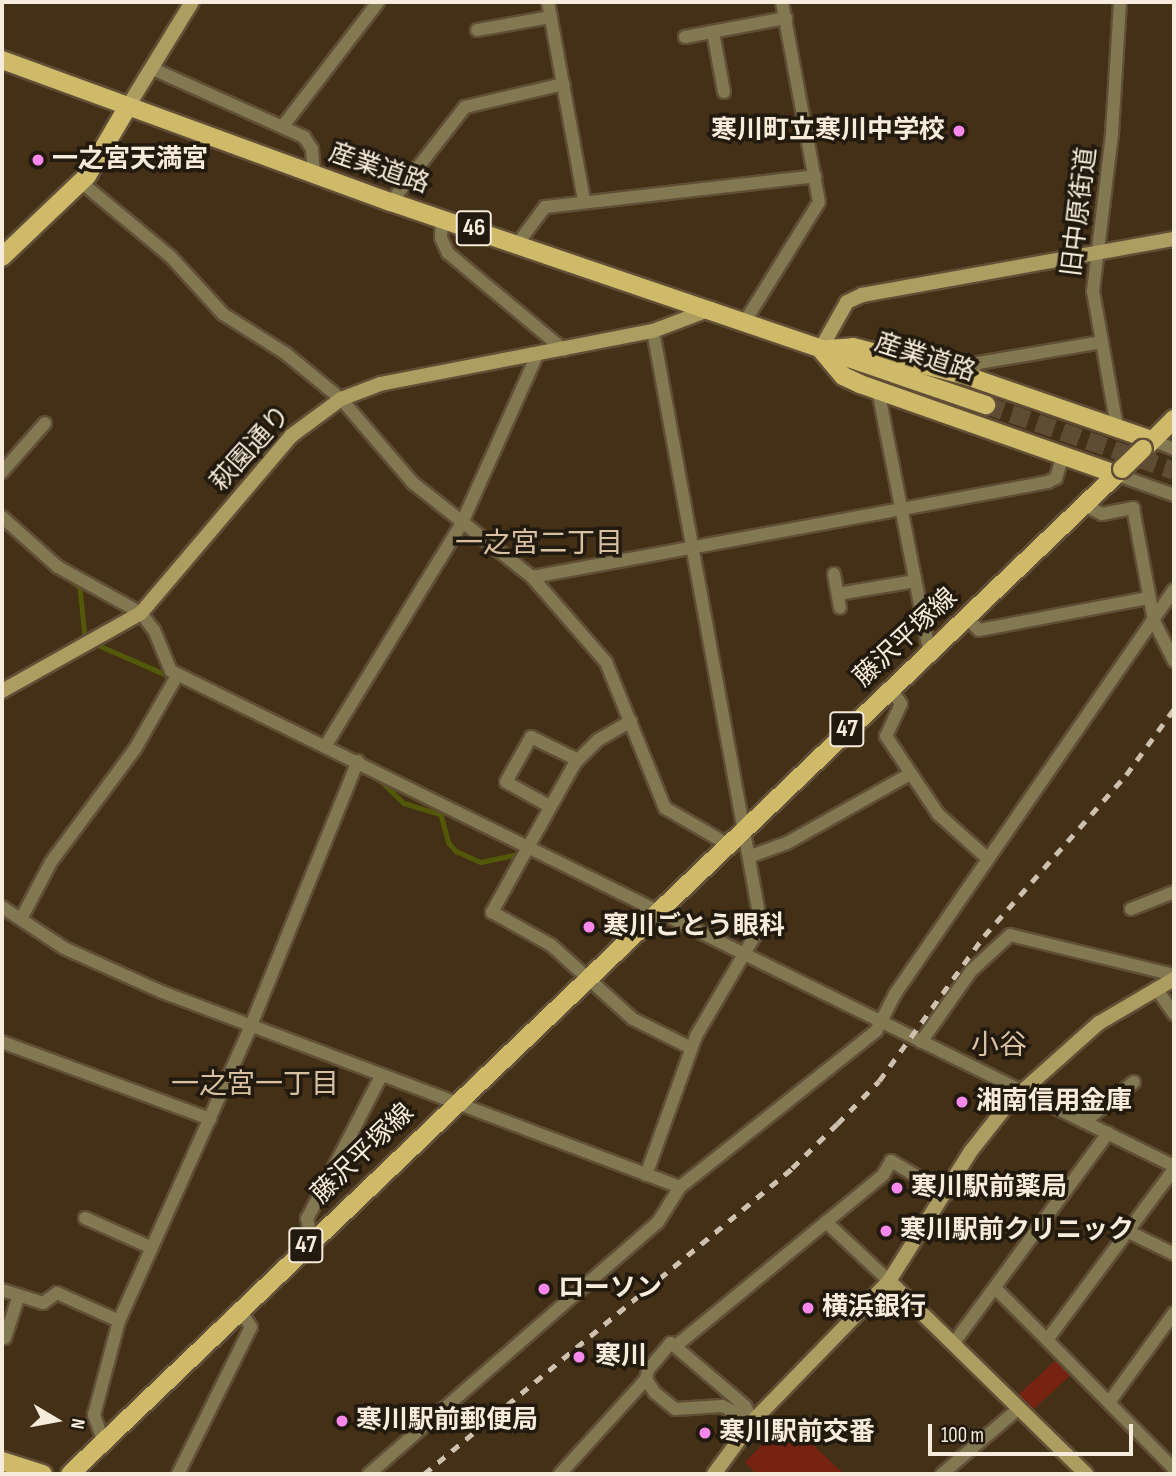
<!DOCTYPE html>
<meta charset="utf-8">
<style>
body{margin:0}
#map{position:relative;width:1176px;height:1476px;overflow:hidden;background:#433016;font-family:"Sofia Sans Condensed","Noto Sans JP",sans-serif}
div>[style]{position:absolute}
.green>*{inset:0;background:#772312;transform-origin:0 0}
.stream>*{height:4.5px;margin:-2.25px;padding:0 2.25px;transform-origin:2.25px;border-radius:2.25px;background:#525908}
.primary-tunnel>*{height:18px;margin-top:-9px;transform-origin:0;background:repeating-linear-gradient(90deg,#5e4c34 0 18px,transparent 0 27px)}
.roads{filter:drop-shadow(2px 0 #604e36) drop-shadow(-2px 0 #604e36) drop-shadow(0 2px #604e36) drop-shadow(0 -2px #604e36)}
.street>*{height:12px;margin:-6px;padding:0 6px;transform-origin:6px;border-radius:6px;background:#827852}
.secondary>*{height:14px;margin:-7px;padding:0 7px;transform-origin:7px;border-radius:7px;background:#ad9d61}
.primary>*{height:18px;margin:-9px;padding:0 9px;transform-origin:9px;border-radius:9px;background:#cfba6a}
.rail>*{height:4.5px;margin-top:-2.25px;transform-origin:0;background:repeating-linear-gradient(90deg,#cec1af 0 9px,transparent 0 18px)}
.bridges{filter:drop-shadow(2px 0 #604e36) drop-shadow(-2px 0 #604e36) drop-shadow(0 2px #604e36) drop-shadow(0 -2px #604e36)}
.primary-bridge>*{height:18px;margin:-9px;padding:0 9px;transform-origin:9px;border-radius:9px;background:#cfba6a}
.dots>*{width:19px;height:19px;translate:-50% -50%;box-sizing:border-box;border:4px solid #221a0f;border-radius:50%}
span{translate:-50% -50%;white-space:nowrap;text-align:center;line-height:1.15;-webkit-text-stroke:7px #221a0f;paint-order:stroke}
.shield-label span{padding:2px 5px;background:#221a0f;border:2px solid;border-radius:5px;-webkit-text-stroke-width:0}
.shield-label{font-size:24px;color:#f7ebdb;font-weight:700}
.poi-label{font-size:26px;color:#f7ebdb;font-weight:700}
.right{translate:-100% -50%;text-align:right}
.left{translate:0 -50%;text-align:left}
.street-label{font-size:26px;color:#f7ebdb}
.neighbourhood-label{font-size:28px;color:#d8c0a2}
.frame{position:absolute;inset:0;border:4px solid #f7ebdb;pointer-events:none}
.north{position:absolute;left:21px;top:1385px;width:70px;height:70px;-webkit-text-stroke:5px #221a0f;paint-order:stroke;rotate:100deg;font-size:19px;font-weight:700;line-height:28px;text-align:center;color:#f7ebdb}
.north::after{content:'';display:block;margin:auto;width:24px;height:32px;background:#f7ebdb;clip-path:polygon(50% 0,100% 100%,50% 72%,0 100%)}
.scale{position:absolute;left:928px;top:1424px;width:205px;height:32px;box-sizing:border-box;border:4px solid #f7ebdb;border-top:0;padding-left:9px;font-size:21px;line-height:24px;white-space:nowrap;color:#f7ebdb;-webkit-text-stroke:5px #221a0f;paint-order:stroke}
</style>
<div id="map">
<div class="green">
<i style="left:1058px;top:1358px;width:21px;height:55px;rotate:47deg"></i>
<i style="clip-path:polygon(787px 1420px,824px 1455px,844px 1474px,756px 1474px,745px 1462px)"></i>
</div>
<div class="stream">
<i style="left:71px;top:581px;width:11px;rotate:34deg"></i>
<i style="left:80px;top:587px;width:50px;rotate:84.3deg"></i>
<i style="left:98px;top:645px;width:75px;rotate:23.5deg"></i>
<i style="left:381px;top:781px;width:32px;rotate:44deg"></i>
<i style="left:404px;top:803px;width:39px;rotate:17deg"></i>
<i style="left:441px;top:814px;width:30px;rotate:75deg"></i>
<i style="left:449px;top:843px;width:11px;rotate:49deg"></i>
<i style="left:456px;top:851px;width:27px;rotate:24deg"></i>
<i style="left:481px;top:862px;width:40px;rotate:-12deg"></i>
</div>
<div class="primary-tunnel">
<i style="left:986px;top:405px;width:199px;rotate:19.3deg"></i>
</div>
<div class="roads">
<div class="street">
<i style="left:548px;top:2px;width:201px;rotate:79.7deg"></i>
<i style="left:477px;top:30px;width:75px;rotate:-10deg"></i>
<i style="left:713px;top:32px;width:61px;rotate:79.6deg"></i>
<i style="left:685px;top:37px;width:103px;rotate:-10.7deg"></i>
<i style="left:153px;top:69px;width:166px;rotate:24.2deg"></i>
<i style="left:304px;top:137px;width:14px;rotate:56deg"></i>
<i style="left:312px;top:149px;width:25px;rotate:85deg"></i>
<i style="left:283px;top:126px;width:156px;rotate:-52.5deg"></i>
<i style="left:81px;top:182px;width:117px;rotate:39.8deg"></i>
<i style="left:171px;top:257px;width:77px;rotate:47.6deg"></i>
<i style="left:223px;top:314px;width:73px;rotate:32.2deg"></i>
<i style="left:285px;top:353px;width:72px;rotate:39.4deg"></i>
<i style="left:341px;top:399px;width:111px;rotate:49.4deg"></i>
<i style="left:413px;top:483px;width:152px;rotate:38.3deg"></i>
<i style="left:532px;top:577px;width:113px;rotate:49deg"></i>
<i style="left:606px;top:662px;width:157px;rotate:68deg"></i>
<i style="left:665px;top:808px;width:72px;rotate:30.1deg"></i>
<i style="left:391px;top:202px;width:120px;rotate:-52.1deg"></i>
<i style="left:465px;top:107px;width:101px;rotate:-13.2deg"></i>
<i style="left:442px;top:218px;width:20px;rotate:93deg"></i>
<i style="left:441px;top:238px;width:17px;rotate:65deg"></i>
<i style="left:448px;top:253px;width:151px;rotate:39.9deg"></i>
<i style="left:518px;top:243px;width:45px;rotate:-53.1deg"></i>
<i style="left:545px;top:207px;width:272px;rotate:-6.5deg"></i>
<i style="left:744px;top:323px;width:142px;rotate:-58.2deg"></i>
<i style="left:819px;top:202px;width:203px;rotate:-100.5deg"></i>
<i style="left:967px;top:376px;width:17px;rotate:-50deg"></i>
<i style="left:978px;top:363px;width:126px;rotate:-9.6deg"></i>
<i style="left:878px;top:390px;width:266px;rotate:78.9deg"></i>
<i style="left:1117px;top:427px;width:138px;rotate:-100deg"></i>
<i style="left:1093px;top:291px;width:159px;rotate:-83.1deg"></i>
<i style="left:1112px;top:133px;width:131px;rotate:-86.5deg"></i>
<i style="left:1152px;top:440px;width:24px;rotate:22deg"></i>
<i style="left:2px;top:472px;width:65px;rotate:-48.7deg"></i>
<i style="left:1115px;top:474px;width:63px;rotate:19.6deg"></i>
<i style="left:1083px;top:505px;width:21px;rotate:25deg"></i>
<i style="left:1102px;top:514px;width:32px;rotate:-11deg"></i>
<i style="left:1133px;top:508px;width:115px;rotate:79.5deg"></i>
<i style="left:1154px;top:621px;width:45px;rotate:63.4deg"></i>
<i style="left:2px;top:517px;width:75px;rotate:41.8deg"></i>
<i style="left:58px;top:567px;width:95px;rotate:29deg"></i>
<i style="left:141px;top:613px;width:21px;rotate:53deg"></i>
<i style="left:154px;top:630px;width:44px;rotate:67.5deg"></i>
<i style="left:171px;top:671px;width:1118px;rotate:26.27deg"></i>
<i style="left:834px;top:574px;width:34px;rotate:80deg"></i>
<i style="left:532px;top:577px;width:525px;rotate:-10.43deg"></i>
<i style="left:1048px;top:482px;width:9px;rotate:-27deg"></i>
<i style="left:1056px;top:478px;width:24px;rotate:-73deg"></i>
<i style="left:838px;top:594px;width:78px;rotate:-9.6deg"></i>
<i style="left:966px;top:617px;width:18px;rotate:45deg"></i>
<i style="left:979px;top:630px;width:172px;rotate:-10.7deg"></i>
<i style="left:890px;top:687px;width:20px;rotate:57deg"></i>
<i style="left:901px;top:704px;width:35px;rotate:115deg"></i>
<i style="left:886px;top:736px;width:94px;rotate:56.3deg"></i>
<i style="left:938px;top:814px;width:67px;rotate:42deg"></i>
<i style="left:631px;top:721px;width:38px;rotate:150deg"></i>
<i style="left:598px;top:740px;width:33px;rotate:135deg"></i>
<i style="left:575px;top:763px;width:171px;rotate:119.1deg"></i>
<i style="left:492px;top:912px;width:68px;rotate:29.2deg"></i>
<i style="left:551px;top:945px;width:110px;rotate:42.1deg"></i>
<i style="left:633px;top:1019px;width:65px;rotate:26.6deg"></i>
<i style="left:326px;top:745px;width:258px;rotate:-58.5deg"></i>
<i style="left:461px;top:525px;width:186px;rotate:-65.9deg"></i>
<i style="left:549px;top:806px;width:49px;rotate:-150.8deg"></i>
<i style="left:506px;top:782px;width:51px;rotate:-60.9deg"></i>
<i style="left:531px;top:737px;width:52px;rotate:26.1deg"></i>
<i style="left:751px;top:856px;width:38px;rotate:-20deg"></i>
<i style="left:787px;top:843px;width:141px;rotate:-29.3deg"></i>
<i style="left:2px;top:907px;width:74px;rotate:33.5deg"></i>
<i style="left:64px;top:948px;width:107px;rotate:24.2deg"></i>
<i style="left:162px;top:992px;width:553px;rotate:20.63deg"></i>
<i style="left:1131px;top:909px;width:46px;rotate:-21.6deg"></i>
<i style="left:21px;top:919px;width:64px;rotate:-62.2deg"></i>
<i style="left:51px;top:862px;width:141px;rotate:-53.4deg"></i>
<i style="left:135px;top:749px;width:86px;rotate:-60.2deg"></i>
<i style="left:1156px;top:988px;width:32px;rotate:55deg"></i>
<i style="left:2px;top:1042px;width:222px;rotate:20.3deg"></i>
<i style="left:921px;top:1042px;width:87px;rotate:-54.8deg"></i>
<i style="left:971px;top:971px;width:53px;rotate:-42.7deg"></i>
<i style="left:1010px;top:935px;width:169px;rotate:13.7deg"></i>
<i style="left:1084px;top:1122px;width:64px;rotate:-38.7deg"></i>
<i style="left:1174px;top:1169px;width:213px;rotate:126.6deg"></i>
<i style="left:1047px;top:1340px;width:181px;rotate:45.4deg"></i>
<i style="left:646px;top:1175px;width:148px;rotate:-70.2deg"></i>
<i style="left:696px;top:1036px;width:129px;rotate:-59.6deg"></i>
<i style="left:761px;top:925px;width:604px;rotate:-100.3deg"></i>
<i style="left:85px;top:1218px;width:73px;rotate:24.1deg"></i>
<i style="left:826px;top:1222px;width:86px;rotate:43.1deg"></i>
<i style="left:1129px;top:1232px;width:50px;rotate:26.1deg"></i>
<i style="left:312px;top:1239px;width:21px;rotate:-104deg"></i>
<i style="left:307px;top:1219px;width:161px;rotate:-62.6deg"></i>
<i style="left:995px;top:1288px;width:74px;rotate:45deg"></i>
<i style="left:2px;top:1290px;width:43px;rotate:17.6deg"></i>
<i style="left:43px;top:1303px;width:17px;rotate:-36deg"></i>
<i style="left:57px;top:1293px;width:68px;rotate:24.3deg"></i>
<i style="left:5px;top:1338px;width:45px;rotate:-72deg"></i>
<i style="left:671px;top:1343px;width:97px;rotate:40.4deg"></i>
<i style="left:745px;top:1406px;width:17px;rotate:62deg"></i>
<i style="left:753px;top:1421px;width:34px;rotate:-154deg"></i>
<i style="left:722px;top:1406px;width:47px;rotate:176.3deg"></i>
<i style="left:675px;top:1409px;width:26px;rotate:-141deg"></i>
<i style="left:655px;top:1393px;width:17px;rotate:-123deg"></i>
<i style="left:646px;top:1379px;width:9px;rotate:-77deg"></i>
<i style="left:648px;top:1370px;width:35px;rotate:-50deg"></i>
<i style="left:953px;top:1344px;width:262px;rotate:-53.7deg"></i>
<i style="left:677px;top:1345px;width:267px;rotate:-39.5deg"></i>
<i style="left:883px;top:1175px;width:16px;rotate:-60deg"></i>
<i style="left:891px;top:1161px;width:65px;rotate:30.5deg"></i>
<i style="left:1110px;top:1401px;width:109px;rotate:-54deg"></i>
<i style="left:103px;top:1440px;width:27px;rotate:-110deg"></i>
<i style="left:94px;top:1415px;width:97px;rotate:-75.1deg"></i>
<i style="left:119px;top:1321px;width:321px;rotate:-65.9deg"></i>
<i style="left:250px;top:1028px;width:288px;rotate:-68deg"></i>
<i style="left:178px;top:1474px;width:164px;rotate:-63.6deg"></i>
<i style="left:251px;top:1327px;width:20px;rotate:-123deg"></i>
<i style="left:369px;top:1474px;width:383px;rotate:-41.1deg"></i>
<i style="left:658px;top:1222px;width:41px;rotate:-57.8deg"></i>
<i style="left:680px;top:1187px;width:251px;rotate:-38.5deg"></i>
<i style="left:876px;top:1031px;width:42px;rotate:-62.8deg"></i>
<i style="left:895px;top:994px;width:491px;rotate:-55.4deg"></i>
<i style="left:560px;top:1474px;width:128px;rotate:-47.8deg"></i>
<i style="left:942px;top:1474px;width:100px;rotate:-40.5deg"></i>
</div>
<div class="secondary">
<i style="left:127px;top:108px;width:124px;rotate:-58.5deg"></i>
<i style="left:820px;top:350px;width:55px;rotate:-60.6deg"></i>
<i style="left:847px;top:302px;width:17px;rotate:-25deg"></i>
<i style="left:862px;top:295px;width:317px;rotate:-10.2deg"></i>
<i style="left:2px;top:691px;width:159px;rotate:-29.3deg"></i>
<i style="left:141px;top:613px;width:232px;rotate:-49.7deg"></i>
<i style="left:291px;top:436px;width:62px;rotate:-36.5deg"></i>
<i style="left:341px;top:399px;width:42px;rotate:-21deg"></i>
<i style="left:380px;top:384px;width:278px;rotate:-11deg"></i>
<i style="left:653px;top:331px;width:62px;rotate:-20.8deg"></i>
<i style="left:889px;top:1281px;width:276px;rotate:44.4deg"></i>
<i style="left:714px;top:1474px;width:66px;rotate:-53.7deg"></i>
<i style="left:753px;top:1421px;width:195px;rotate:-45.8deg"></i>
<i style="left:889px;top:1281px;width:154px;rotate:-57.8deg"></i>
<i style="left:971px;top:1151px;width:60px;rotate:-51.8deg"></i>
<i style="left:1008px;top:1104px;width:122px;rotate:-41.7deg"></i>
<i style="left:1099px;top:1023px;width:87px;rotate:-30.4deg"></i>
</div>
<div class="primary">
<i style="left:2px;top:60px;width:414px;rotate:20.1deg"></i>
<i style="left:391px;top:202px;width:629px;rotate:18.84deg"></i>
<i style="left:2px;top:257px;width:117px;rotate:-43.6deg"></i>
<i style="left:87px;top:176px;width:79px;rotate:-59.5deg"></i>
<i style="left:827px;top:349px;width:26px;rotate:-4deg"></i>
<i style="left:853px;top:347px;width:118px;rotate:14.3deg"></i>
<i style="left:967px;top:376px;width:196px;rotate:19.1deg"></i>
<i style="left:822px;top:351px;width:33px;rotate:50deg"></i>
<i style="left:843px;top:376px;width:19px;rotate:25deg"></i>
<i style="left:860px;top:384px;width:270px;rotate:19.4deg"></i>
<i style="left:1146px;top:447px;width:40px;rotate:-45deg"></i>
<i style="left:2px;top:1461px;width:43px;rotate:17.6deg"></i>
<i style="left:70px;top:1474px;width:1455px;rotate:-43.69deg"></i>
</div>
</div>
<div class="rail">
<i style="left:424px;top:1474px;width:479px;rotate:-39.7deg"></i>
<i style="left:792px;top:1168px;width:63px;rotate:-44.4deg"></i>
<i style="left:837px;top:1124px;width:60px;rotate:-45.7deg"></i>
<i style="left:879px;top:1081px;width:179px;rotate:-54.1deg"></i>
<i style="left:984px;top:936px;width:215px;rotate:-48.6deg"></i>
<i style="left:1126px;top:775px;width:82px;rotate:-54deg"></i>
</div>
<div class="bridges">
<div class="primary-bridge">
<i style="left:1122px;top:469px;width:29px;rotate:-44deg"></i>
</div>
</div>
<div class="dots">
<i style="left:959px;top:131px;background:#f888eb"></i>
<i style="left:38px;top:160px;background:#f888eb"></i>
<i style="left:589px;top:927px;background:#f888eb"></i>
<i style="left:962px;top:1102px;background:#f888eb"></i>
<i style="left:897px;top:1188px;background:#f888eb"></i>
<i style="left:886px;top:1231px;background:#f888eb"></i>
<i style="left:544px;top:1289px;background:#f888eb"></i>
<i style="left:808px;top:1308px;background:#f888eb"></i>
<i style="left:579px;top:1357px;background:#f888eb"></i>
<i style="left:342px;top:1421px;background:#f888eb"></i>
<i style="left:705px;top:1433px;background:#f888eb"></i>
</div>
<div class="shield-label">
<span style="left:474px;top:228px">46</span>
<span style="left:847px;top:729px">47</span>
<span style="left:306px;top:1245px">47</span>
</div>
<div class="poi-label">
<span class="right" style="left:945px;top:131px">寒川町立寒川中学校</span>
<span class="left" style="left:52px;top:160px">一之宮天満宮</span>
<span class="left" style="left:603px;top:927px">寒川ごとう眼科</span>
<span class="left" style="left:976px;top:1102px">湘南信用金庫</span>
<span class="left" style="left:911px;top:1188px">寒川駅前薬局</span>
<span class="left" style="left:900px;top:1231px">寒川駅前クリニック</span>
<span class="left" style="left:558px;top:1289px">ローソン</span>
<span class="left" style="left:822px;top:1308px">横浜銀行</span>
<span class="left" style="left:595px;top:1357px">寒川</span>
<span class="left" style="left:356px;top:1421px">寒川駅前郵便局</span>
<span class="left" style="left:719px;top:1433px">寒川駅前交番</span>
</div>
<div class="street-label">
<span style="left:379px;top:169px;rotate:19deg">産業道路</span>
<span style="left:1080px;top:212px;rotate:-83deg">旧中原街道</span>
<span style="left:925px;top:358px;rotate:18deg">産業道路</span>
<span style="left:251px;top:449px;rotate:-48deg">萩園通り</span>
<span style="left:906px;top:638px;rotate:-43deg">藤沢平塚線</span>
<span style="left:363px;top:1154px;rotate:-44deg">藤沢平塚線</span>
</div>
<div class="neighbourhood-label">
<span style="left:539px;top:544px">一之宮二丁目</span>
<span style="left:999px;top:1046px">小谷</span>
<span style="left:255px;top:1085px">一之宮一丁目</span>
</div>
<div class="frame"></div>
<div class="north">N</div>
<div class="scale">100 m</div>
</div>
